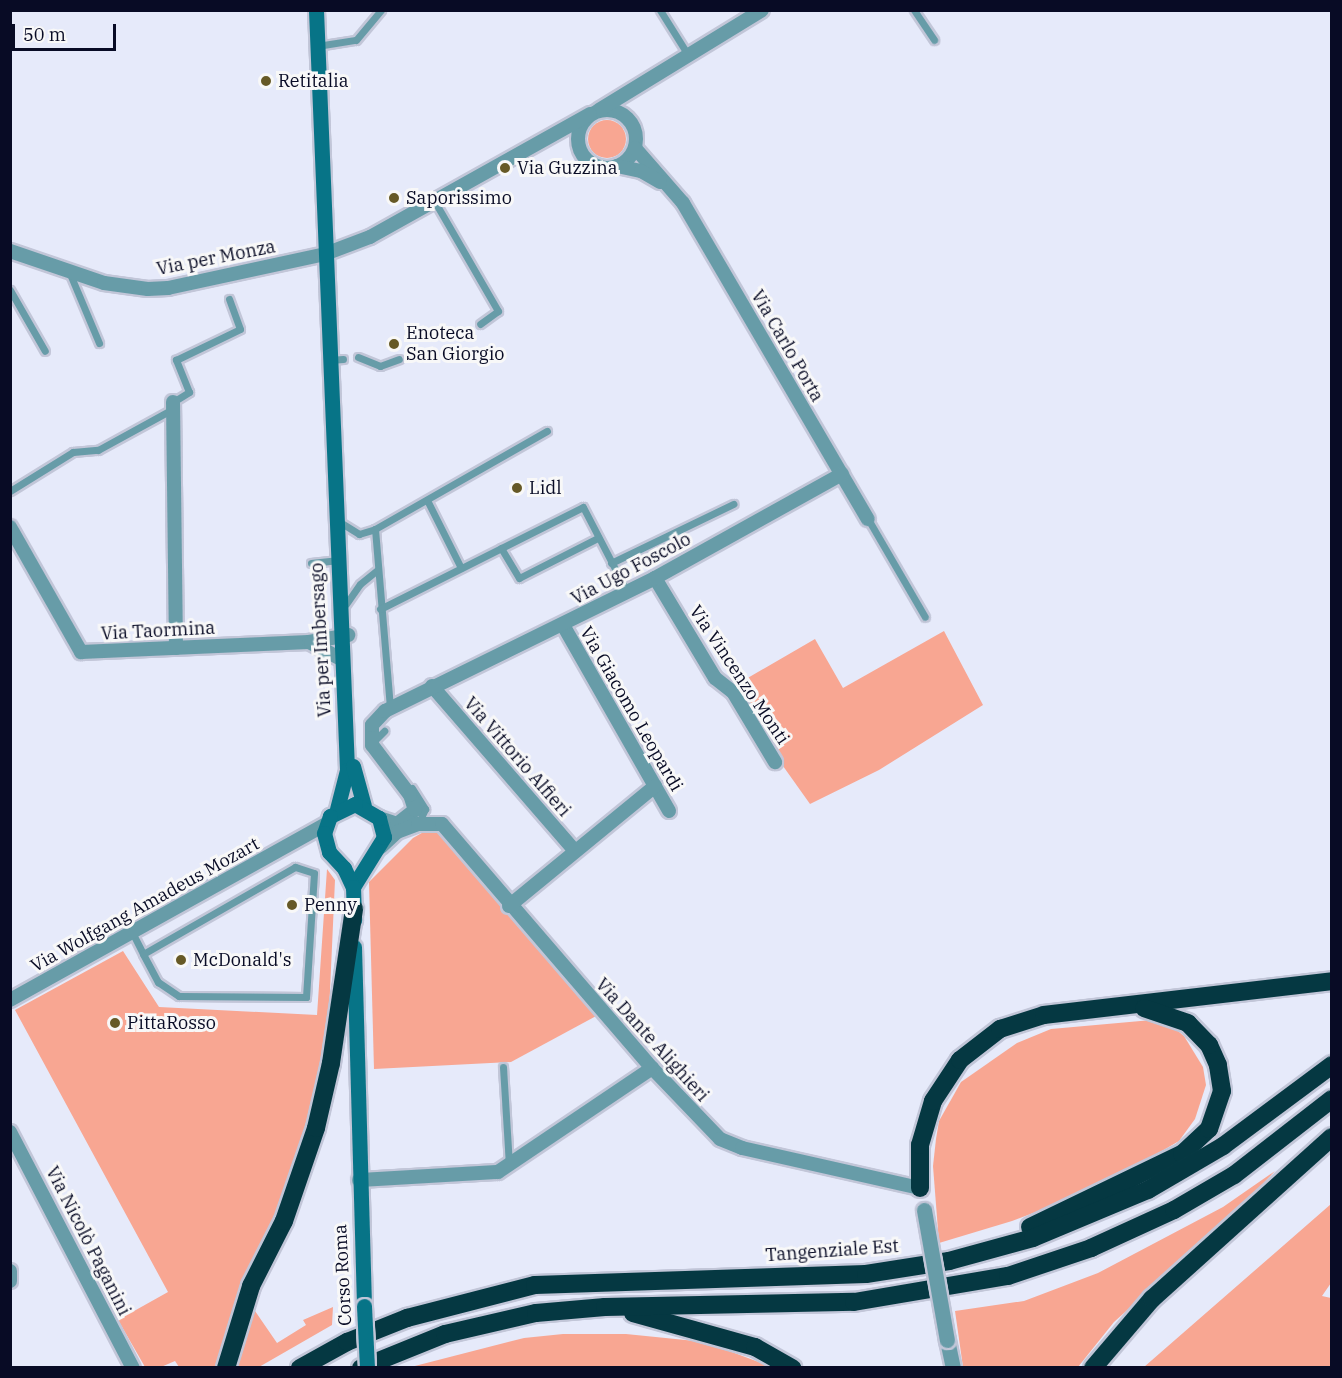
<!DOCTYPE html>
<meta charset="utf-8">
<style>
body{margin:0}
#map{position:relative;width:1342px;height:1378px;overflow:hidden;background:#e6eafa;font-family:"IBM Plex Serif",serif}
div>[style]{position:absolute}
.green>*{inset:0;background:#f8a692}
.round{border-radius:50%}
.roads{filter:drop-shadow(2px 0 #c2c6d8) drop-shadow(-2px 0 #c2c6d8) drop-shadow(0 2px #c2c6d8) drop-shadow(0 -2px #c2c6d8)}
.service>*{height:7px;margin:-3.5px;padding:0 3.5px;transform-origin:3.5px;border-radius:3.5px;background:#679ca8}
.minor>*{height:14px;margin:-7px;padding:0 7px;transform-origin:7px;border-radius:7px;background:#679ca8}
.minor>.ring{margin:-7px;padding:0;box-sizing:content-box;background:none;border:14px solid #679ca8;border-radius:50%}
.tertiary>*{height:15px;margin:-7.5px;padding:0 7.5px;transform-origin:7.5px;border-radius:7.5px;background:#679ca8}
.secondary>*{height:15px;margin:-7.5px;padding:0 7.5px;transform-origin:7.5px;border-radius:7.5px;background:#077487}
.motorway>*{height:18px;margin:-9px;padding:0 9px;transform-origin:9px;border-radius:9px;background:#053842}
.bridges{filter:drop-shadow(2px 0 #c2c6d8) drop-shadow(-2px 0 #c2c6d8) drop-shadow(0 2px #c2c6d8) drop-shadow(0 -2px #c2c6d8)}
.tertiary-bridge>*{height:15px;margin:-7.5px;padding:0 7.5px;transform-origin:7.5px;border-radius:7.5px;background:#679ca8}
.secondary-bridge>*{height:15px;margin:-7.5px;padding:0 7.5px;transform-origin:7.5px;border-radius:7.5px;background:#077487}
.dots>*{width:16px;height:16px;translate:-50% -50%;box-sizing:border-box;border:3px solid #f8f8f8;border-radius:50%}
span{translate:-50% -50%;white-space:nowrap;text-align:center;line-height:1.15;-webkit-text-stroke:6px #f8f8f8;paint-order:stroke}
.poi-label{font-size:18px;color:#080b25}
.left{translate:0 -50%;text-align:left}
.street-label{font-size:18px;color:#080b25}
.frame{position:absolute;inset:0;border:12px solid #080b25;pointer-events:none}
.scale{position:absolute;left:12px;top:24px;width:104px;height:27px;box-sizing:border-box;border:3px solid #080b25;border-top:0;padding-left:8px;font-size:18px;line-height:21px;white-space:nowrap;color:#080b25;-webkit-text-stroke:4px #f8f8f8;paint-order:stroke}
</style>
<div id="map">
<div class="green">
<i class="round" style="left:588px;top:120px;width:38px;height:38px"></i>
<i style="clip-path:polygon(944px 631px,983px 705px,879px 770px,810px 804px,783px 766px,739px 683px,815px 639px,843px 688px)"></i>
<i style="clip-path:polygon(427px 830px,438px 830px,598px 1015px,511px 1062px,374px 1069px,369px 882px,413px 838px)"></i>
<i style="clip-path:polygon(327px 869px,335px 880px,329px 1013px,314px 1103px,295px 1174px,217px 1367px,179px 1367px,175px 1361px,161px 1367px,145px 1367px,118px 1320px,168px 1292px,15px 1010px,123px 951px,159px 1007px,317px 1015px)"></i>
<i style="clip-path:polygon(1163px 1019px,1184px 1036px,1203px 1067px,1206px 1085px,1195px 1119px,1179px 1141px,1097px 1189px,1012px 1221px,939px 1243px,933px 1166px,936px 1139px,939px 1121px,961px 1082px,1017px 1043px,1051px 1029px)"></i>
<i style="clip-path:polygon(1275px 1171px,1230px 1218px,1114px 1322px,1078px 1367px,963px 1367px,955px 1311px,1024px 1301px,1098px 1273px,1223px 1207px)"></i>
<i style="clip-path:polygon(1331px 1204px,1331px 1283px,1322px 1296px,1331px 1298px,1331px 1367px,1144px 1367px)"></i>
<i style="clip-path:polygon(333px 1307px,332px 1325px,259px 1367px,235px 1368px,253px 1308px,277px 1343px,306px 1325px,303px 1320px)"></i>
<i style="clip-path:polygon(563px 1334px,626px 1334px,705px 1342px,772px 1367px,407px 1368px,524px 1338px)"></i>
</div>
<div class="roads">
<div class="service">
<i style="left:660px;top:10px;width:53px;rotate:58.1deg"></i>
<i style="left:914px;top:10px;width:36px;rotate:56deg"></i>
<i style="left:317px;top:46px;width:39px;rotate:-9deg"></i>
<i style="left:356px;top:40px;width:39px;rotate:-50deg"></i>
<i style="left:435px;top:202px;width:126px;rotate:60deg"></i>
<i style="left:498px;top:311px;width:22px;rotate:144deg"></i>
<i style="left:70px;top:274px;width:75px;rotate:67.2deg"></i>
<i style="left:10px;top:290px;width:70px;rotate:60.2deg"></i>
<i style="left:358px;top:357px;width:24px;rotate:22deg"></i>
<i style="left:380px;top:366px;width:20px;rotate:-20deg"></i>
<i style="left:330px;top:360px;width:13px;rotate:-4deg"></i>
<i style="left:173px;top:402px;width:19px;rotate:-32deg"></i>
<i style="left:189px;top:392px;width:35px;rotate:-112deg"></i>
<i style="left:176px;top:360px;width:71px;rotate:-25.8deg"></i>
<i style="left:240px;top:329px;width:32px;rotate:-110deg"></i>
<i style="left:10px;top:491px;width:74px;rotate:-31.8deg"></i>
<i style="left:73px;top:452px;width:25px;rotate:-5deg"></i>
<i style="left:98px;top:450px;width:85px;rotate:-28.7deg"></i>
<i style="left:427px;top:500px;width:76px;rotate:63.4deg"></i>
<i style="left:868px;top:519px;width:113px;rotate:59.8deg"></i>
<i style="left:343px;top:524px;width:19px;rotate:32deg"></i>
<i style="left:359px;top:534px;width:17px;rotate:-17deg"></i>
<i style="left:375px;top:529px;width:198px;rotate:-29.7deg"></i>
<i style="left:375px;top:529px;width:180px;rotate:85.2deg"></i>
<i style="left:501px;top:548px;width:35px;rotate:59deg"></i>
<i style="left:519px;top:578px;width:89px;rotate:-26.9deg"></i>
<i style="left:311px;top:563px;width:28px;rotate:-6deg"></i>
<i style="left:611px;top:563px;width:136px;rotate:-25.8deg"></i>
<i style="left:346px;top:604px;width:24px;rotate:-55deg"></i>
<i style="left:360px;top:584px;width:22px;rotate:-39deg"></i>
<i style="left:380px;top:609px;width:227px;rotate:-26.7deg"></i>
<i style="left:583px;top:507px;width:96px;rotate:62.6deg"></i>
<i style="left:373px;top:742px;width:16px;rotate:-45deg"></i>
<i style="left:412px;top:788px;width:25px;rotate:58deg"></i>
<i style="left:425px;top:809px;width:17px;rotate:115deg"></i>
<i style="left:133px;top:934px;width:22px;rotate:63deg"></i>
<i style="left:143px;top:954px;width:32px;rotate:62deg"></i>
<i style="left:158px;top:982px;width:25px;rotate:34deg"></i>
<i style="left:179px;top:996px;width:127px;rotate:0.5deg"></i>
<i style="left:306px;top:997px;width:124px;rotate:-86.3deg"></i>
<i style="left:314px;top:873px;width:20px;rotate:-162deg"></i>
<i style="left:295px;top:867px;width:175px;rotate:150.2deg"></i>
<i style="left:503px;top:1067px;width:97px;rotate:86.5deg"></i>
</div>
<div class="minor">
<i class="ring" style="left:578px;top:110px;width:44px;height:44px"></i>
<i style="left:599px;top:110px;width:191px;rotate:-31.5deg"></i>
<i style="left:635px;top:148px;width:73px;rotate:48.9deg"></i>
<i style="left:683px;top:203px;width:366px;rotate:59.7deg"></i>
<i style="left:617px;top:166px;width:25px;rotate:12deg"></i>
<i style="left:641px;top:171px;width:22px;rotate:30deg"></i>
<i style="left:10px;top:251px;width:99px;rotate:18.8deg"></i>
<i style="left:104px;top:283px;width:44px;rotate:7.8deg"></i>
<i style="left:148px;top:289px;width:20px;rotate:-3deg"></i>
<i style="left:168px;top:288px;width:161px;rotate:-12.2deg"></i>
<i style="left:325px;top:254px;width:48px;rotate:-20.7deg"></i>
<i style="left:370px;top:237px;width:252px;rotate:-29.2deg"></i>
<i style="left:173px;top:402px;width:246px;rotate:89.3deg"></i>
<i style="left:10px;top:527px;width:144px;rotate:60.4deg"></i>
<i style="left:81px;top:652px;width:228px;rotate:-2.5deg"></i>
<i style="left:309px;top:642px;width:40px;rotate:-10deg"></i>
<i style="left:655px;top:578px;width:117px;rotate:59deg"></i>
<i style="left:715px;top:678px;width:23px;rotate:38deg"></i>
<i style="left:733px;top:692px;width:82px;rotate:59deg"></i>
<i style="left:563px;top:625px;width:214px;rotate:60.3deg"></i>
<i style="left:311px;top:643px;width:34px;rotate:28deg"></i>
<i style="left:432px;top:686px;width:218px;rotate:49.1deg"></i>
<i style="left:379px;top:818px;width:19px;rotate:18deg"></i>
<i style="left:397px;top:824px;width:23px;rotate:-38deg"></i>
<i style="left:415px;top:810px;width:16px;rotate:-108deg"></i>
<i style="left:410px;top:795px;width:63px;rotate:-127.2deg"></i>
<i style="left:372px;top:745px;width:20px;rotate:-90deg"></i>
<i style="left:372px;top:725px;width:19px;rotate:-47deg"></i>
<i style="left:385px;top:711px;width:301px;rotate:-26.2deg"></i>
<i style="left:655px;top:578px;width:214px;rotate:-29.1deg"></i>
<i style="left:381px;top:847px;width:22px;rotate:-43deg"></i>
<i style="left:397px;top:832px;width:22px;rotate:-21deg"></i>
<i style="left:418px;top:824px;width:24px"></i>
<i style="left:442px;top:824px;width:322px;rotate:49.3deg"></i>
<i style="left:652px;top:1068px;width:98px;rotate:46.2deg"></i>
<i style="left:720px;top:1139px;width:24px;rotate:22deg"></i>
<i style="left:742px;top:1148px;width:182px;rotate:12.7deg"></i>
<i style="left:509px;top:906px;width:189px;rotate:-39.4deg"></i>
<i style="left:10px;top:1000px;width:362px;rotate:-29.1deg"></i>
<i style="left:10px;top:1132px;width:266px;rotate:62.5deg"></i>
<i style="left:359px;top:1180px;width:139px;rotate:-3.3deg"></i>
<i style="left:498px;top:1172px;width:186px;rotate:-34deg"></i>
<i style="left:10px;top:1271px;width:10px;rotate:90deg"></i>
</div>
<div class="tertiary">
<i style="left:947px;top:1340px;width:29px;rotate:78deg"></i>
</div>
<div class="secondary">
<i style="left:316px;top:10px;width:761px;rotate:87.66deg"></i>
<i style="left:347px;top:770px;width:40px;rotate:104.4deg"></i>
<i style="left:353px;top:766px;width:41px;rotate:74.6deg"></i>
<i style="left:353px;top:887px;width:59px;rotate:-58.2deg"></i>
<i style="left:384px;top:837px;width:20px;rotate:-105deg"></i>
<i style="left:379px;top:818px;width:28px;rotate:-150deg"></i>
<i style="left:355px;top:804px;width:28px;rotate:154deg"></i>
<i style="left:330px;top:816px;width:18px;rotate:109deg"></i>
<i style="left:324px;top:833px;width:20px;rotate:75deg"></i>
<i style="left:329px;top:852px;width:22px;rotate:47deg"></i>
<i style="left:344px;top:868px;width:21px;rotate:65deg"></i>
<i style="left:353px;top:887px;width:33px;rotate:88deg"></i>
<i style="left:354px;top:947px;width:359px;rotate:88.4deg"></i>
</div>
<div class="motorway">
<i style="left:920px;top:1188px;width:43px;rotate:-90deg"></i>
<i style="left:920px;top:1145px;width:46px;rotate:-73.5deg"></i>
<i style="left:933px;top:1101px;width:49px;rotate:-56.6deg"></i>
<i style="left:960px;top:1060px;width:51px;rotate:-37.8deg"></i>
<i style="left:1000px;top:1029px;width:46px;rotate:-17.7deg"></i>
<i style="left:1044px;top:1015px;width:290px;rotate:-6.7deg"></i>
<i style="left:1030px;top:1227px;width:169px;rotate:-25.7deg"></i>
<i style="left:1182px;top:1154px;width:37px;rotate:-43deg"></i>
<i style="left:1209px;top:1129px;width:40px;rotate:-71.1deg"></i>
<i style="left:1222px;top:1091px;width:26px;rotate:-99deg"></i>
<i style="left:1218px;top:1065px;width:22px;rotate:-114deg"></i>
<i style="left:1209px;top:1045px;width:30px;rotate:-134deg"></i>
<i style="left:1188px;top:1023px;width:46px;rotate:-161.2deg"></i>
<i style="left:633px;top:1313px;width:127px;rotate:15.6deg"></i>
<i style="left:755px;top:1347px;width:43px;rotate:29.6deg"></i>
<i style="left:226px;top:1368px;width:86px;rotate:-73deg"></i>
<i style="left:251px;top:1286px;width:73px;rotate:-63.1deg"></i>
<i style="left:284px;top:1221px;width:98px;rotate:-71deg"></i>
<i style="left:316px;top:1128px;width:67px;rotate:-77deg"></i>
<i style="left:331px;top:1063px;width:156px;rotate:-81.5deg"></i>
<i style="left:300px;top:1368px;width:54px;rotate:-29deg"></i>
<i style="left:347px;top:1342px;width:65px;rotate:-21.8deg"></i>
<i style="left:407px;top:1318px;width:132px;rotate:-14.5deg"></i>
<i style="left:535px;top:1285px;width:331px;rotate:-1.9deg"></i>
<i style="left:866px;top:1274px;width:84px;rotate:-8.9deg"></i>
<i style="left:949px;top:1261px;width:87px;rotate:-15.3deg"></i>
<i style="left:1033px;top:1238px;width:125px;rotate:-22.7deg"></i>
<i style="left:1148px;top:1190px;width:87px;rotate:-30.4deg"></i>
<i style="left:1223px;top:1146px;width:136px;rotate:-36.6deg"></i>
<i style="left:361px;top:1368px;width:91px;rotate:-22deg"></i>
<i style="left:445px;top:1334px;width:93px;rotate:-13deg"></i>
<i style="left:536px;top:1313px;width:69px;rotate:-5deg"></i>
<i style="left:605px;top:1307px;width:249px;rotate:-1.2deg"></i>
<i style="left:854px;top:1302px;width:156px;rotate:-9.6deg"></i>
<i style="left:1008px;top:1276px;width:88px;rotate:-18.6deg"></i>
<i style="left:1091px;top:1248px;width:91px;rotate:-24.6deg"></i>
<i style="left:1174px;top:1210px;width:69px;rotate:-30.3deg"></i>
<i style="left:1234px;top:1175px;width:124px;rotate:-37.8deg"></i>
<i style="left:1093px;top:1368px;width:91px;rotate:-49.5deg"></i>
<i style="left:1152px;top:1299px;width:242px;rotate:-42deg"></i>
</div>
</div>
<div class="bridges">
<div class="tertiary-bridge">
<i style="left:924px;top:1210px;width:132px;rotate:80deg"></i>
</div>
<div class="secondary-bridge">
<i style="left:364px;top:1306px;width:62px;rotate:87.2deg"></i>
</div>
</div>
<div class="dots">
<i style="left:266px;top:81px;background:#665926"></i>
<i style="left:505px;top:168px;background:#665926"></i>
<i style="left:394px;top:198px;background:#665926"></i>
<i style="left:394px;top:344px;background:#665926"></i>
<i style="left:517px;top:488px;background:#665926"></i>
<i style="left:292px;top:905px;background:#665926"></i>
<i style="left:181px;top:960px;background:#665926"></i>
<i style="left:115px;top:1023px;background:#665926"></i>
</div>
<div class="poi-label">
<span class="left" style="left:278px;top:81px">Retitalia</span>
<span class="left" style="left:517px;top:168px">Via Guzzina</span>
<span class="left" style="left:406px;top:198px">Saporissimo</span>
<span class="left" style="left:406px;top:344px">Enoteca<br>San Giorgio</span>
<span class="left" style="left:529px;top:488px">Lidl</span>
<span class="left" style="left:304px;top:905px">Penny</span>
<span class="left" style="left:193px;top:960px">McDonald's</span>
<span class="left" style="left:127px;top:1023px">PittaRosso</span>
</div>
<div class="street-label">
<span style="left:216px;top:258px;rotate:-11deg">Via per Monza</span>
<span style="left:787px;top:346px;rotate:60deg">Via Carlo Porta</span>
<span style="left:631px;top:569px;rotate:-28deg">Via Ugo Foscolo</span>
<span style="left:158px;top:631px;rotate:-3deg">Via Taormina</span>
<span style="left:321px;top:640px;rotate:-93deg">Via per Imbersago</span>
<span style="left:739px;top:675px;rotate:56deg">Via Vincenzo Monti</span>
<span style="left:631px;top:709px;rotate:60deg">Via Giacomo Leopardi</span>
<span style="left:517px;top:757px;rotate:49deg">Via Vittorio Alfieri</span>
<span style="left:145px;top:905px;rotate:-29deg">Via Wolfgang Amadeus Mozart</span>
<span style="left:652px;top:1040px;rotate:48deg">Via Dante Alighieri</span>
<span style="left:88px;top:1241px;rotate:63deg">Via Nicolò Paganini</span>
<span style="left:832px;top:1251px;rotate:-4deg">Tangenziale Est</span>
<span style="left:343px;top:1275px;rotate:-93deg">Corso Roma</span>
</div>
<div class="frame"></div>
<div class="scale">50 m</div>
</div>
